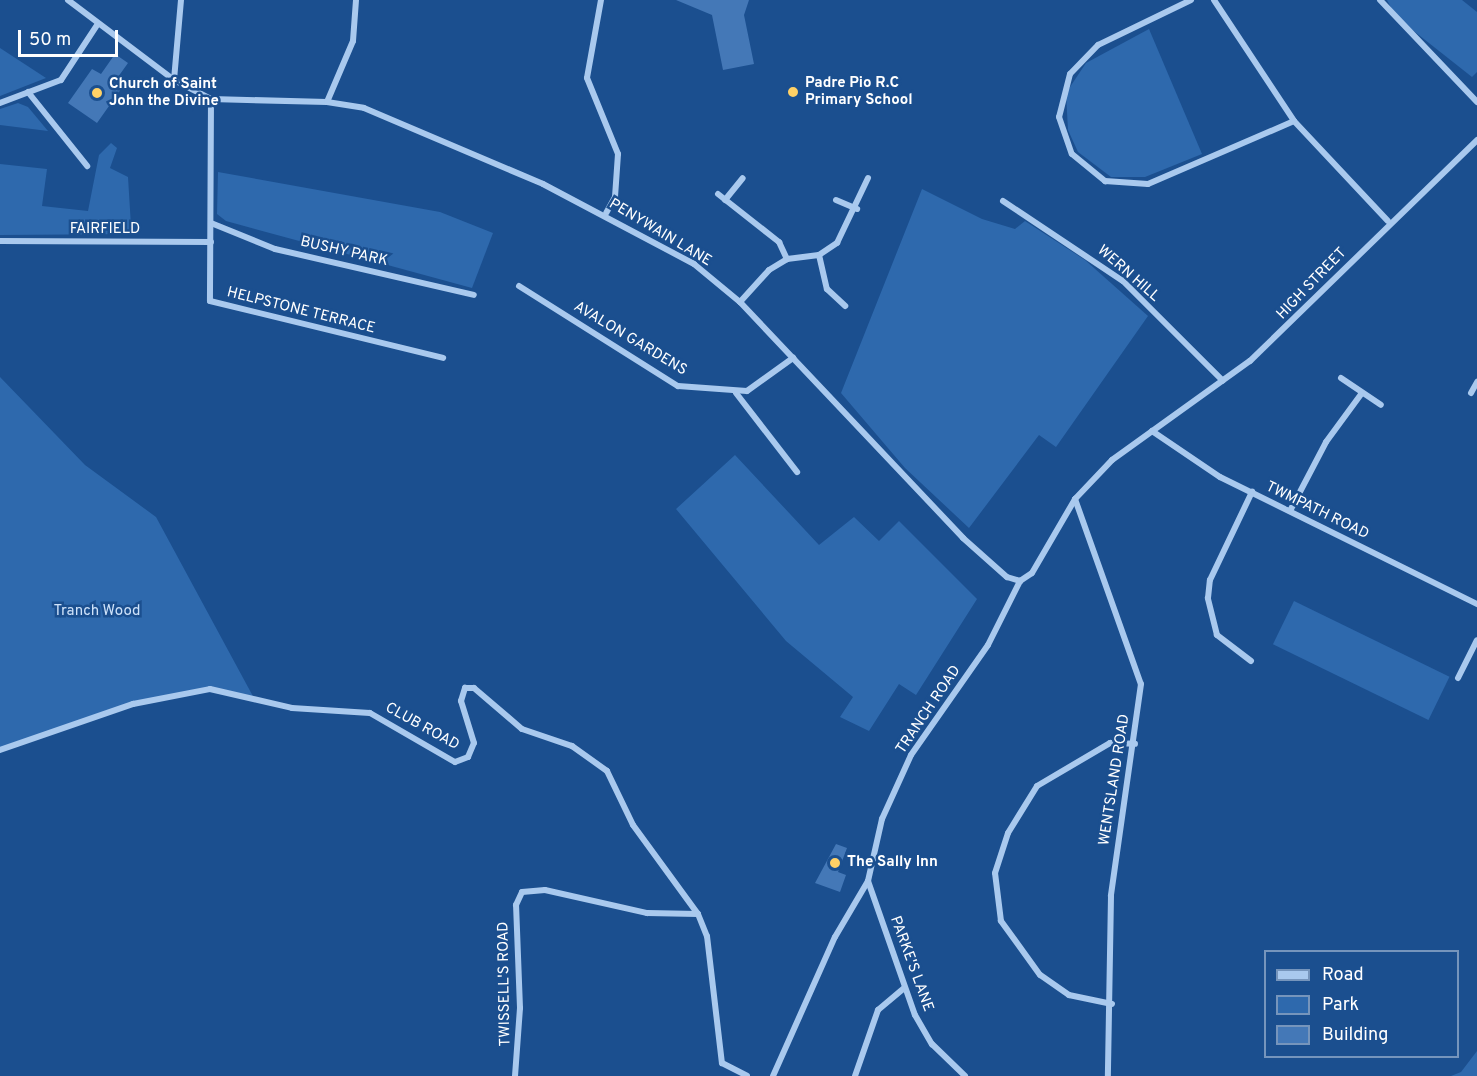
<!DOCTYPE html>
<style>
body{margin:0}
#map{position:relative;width:1477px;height:1076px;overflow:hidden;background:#1b4f8f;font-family:Overpass,sans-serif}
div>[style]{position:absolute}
.green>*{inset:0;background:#2e69ad;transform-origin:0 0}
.building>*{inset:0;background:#4478b7}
.street>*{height:6px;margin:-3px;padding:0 3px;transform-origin:3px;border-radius:3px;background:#a9c9ee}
.dots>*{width:16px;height:16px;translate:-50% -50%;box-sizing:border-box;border:3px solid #1b4f8f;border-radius:50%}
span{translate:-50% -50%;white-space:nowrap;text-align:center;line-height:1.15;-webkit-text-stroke:5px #1b4f8f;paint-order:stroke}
.poi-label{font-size:15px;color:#fff;font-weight:700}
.left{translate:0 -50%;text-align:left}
.street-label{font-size:15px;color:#fff}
.park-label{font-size:15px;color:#cfe3fa}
.legend{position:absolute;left:1264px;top:950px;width:195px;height:108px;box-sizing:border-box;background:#1b4f8f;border:2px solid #7695bc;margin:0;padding:8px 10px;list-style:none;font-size:18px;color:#fff}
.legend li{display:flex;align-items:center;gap:12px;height:30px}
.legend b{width:30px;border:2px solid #7695bc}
.scale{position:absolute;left:18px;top:30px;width:100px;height:27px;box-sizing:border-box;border:3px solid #fff;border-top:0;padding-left:8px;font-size:18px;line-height:21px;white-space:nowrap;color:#fff;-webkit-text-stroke:4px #1b4f8f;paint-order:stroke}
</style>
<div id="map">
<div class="green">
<i style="clip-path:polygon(1387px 0,1462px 0,1477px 12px,1477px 72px,1472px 77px,1396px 17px)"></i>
<i style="clip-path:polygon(1149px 29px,1202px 154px,1145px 177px,1111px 177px,1078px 152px,1068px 130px,1066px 93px,1086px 63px)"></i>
<i style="clip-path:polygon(0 48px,46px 78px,0 96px)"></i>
<i style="clip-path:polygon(18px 103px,28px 107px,48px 131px,0 125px,0 109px)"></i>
<i style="clip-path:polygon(111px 143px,117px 148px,110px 168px,128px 177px,131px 226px,139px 234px,0 235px,0 164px,47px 169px,42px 206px,88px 211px,99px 155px)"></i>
<i style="clip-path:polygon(218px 172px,440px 212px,493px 233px,472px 288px,226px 221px,217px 214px)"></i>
<i style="clip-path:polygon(922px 189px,982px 219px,1015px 229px,1025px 221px,1085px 260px,1148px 316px,1056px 447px,1039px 435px,969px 528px,905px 468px,841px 393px)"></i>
<i style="clip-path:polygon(0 377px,85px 465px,156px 517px,255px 700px,210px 689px,133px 704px,0 750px)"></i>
<i style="clip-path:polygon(735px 455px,819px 545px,854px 517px,879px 541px,899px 521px,977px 599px,916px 695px,899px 684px,869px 731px,840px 717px,853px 697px,786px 641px,676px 509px)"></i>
<i style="left:1294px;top:601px;width:173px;height:48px;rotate:26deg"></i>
<i style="clip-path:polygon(1477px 1051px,1477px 1076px,1451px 1076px,1461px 1072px)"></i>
</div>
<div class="building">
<i style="clip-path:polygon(676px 0,749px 0,744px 15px,754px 64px,723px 70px,712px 15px)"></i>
<i style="clip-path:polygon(115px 54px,128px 63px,118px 77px,126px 82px,97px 123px,68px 103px,92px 69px,101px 74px)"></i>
<i style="clip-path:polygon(836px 844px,847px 848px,838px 872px,846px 875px,840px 892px,815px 883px)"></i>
</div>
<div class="street">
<i style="left:68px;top:0;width:133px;rotate:37deg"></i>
<i style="left:174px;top:80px;width:42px;rotate:27.2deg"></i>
<i style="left:211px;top:99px;width:116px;rotate:1.5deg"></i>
<i style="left:327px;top:102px;width:37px;rotate:9deg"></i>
<i style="left:364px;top:108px;width:194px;rotate:23deg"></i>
<i style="left:543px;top:184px;width:171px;rotate:27.9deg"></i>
<i style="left:694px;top:264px;width:60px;rotate:39.6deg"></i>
<i style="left:740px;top:302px;width:325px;rotate:46.6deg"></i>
<i style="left:963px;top:538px;width:59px;rotate:41.6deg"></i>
<i style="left:1007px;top:577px;width:14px;rotate:17deg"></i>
<i style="left:601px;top:0;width:79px;rotate:100.2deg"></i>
<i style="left:587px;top:78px;width:82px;rotate:67.8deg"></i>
<i style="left:618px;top:154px;width:43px;rotate:94deg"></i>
<i style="left:615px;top:197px;width:18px;rotate:119deg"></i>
<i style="left:1191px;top:0;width:103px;rotate:154.2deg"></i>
<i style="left:1098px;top:45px;width:40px;rotate:134deg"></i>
<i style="left:1070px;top:74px;width:44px;rotate:104.3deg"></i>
<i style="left:1059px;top:117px;width:39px;rotate:71deg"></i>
<i style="left:1072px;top:154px;width:43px;rotate:39.3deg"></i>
<i style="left:1105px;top:181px;width:43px;rotate:4deg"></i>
<i style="left:1148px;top:184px;width:159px;rotate:-23.3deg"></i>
<i style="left:1214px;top:0;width:145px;rotate:56.5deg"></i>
<i style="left:1294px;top:121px;width:137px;rotate:46.8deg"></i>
<i style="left:1380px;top:0;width:141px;rotate:46.4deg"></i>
<i style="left:174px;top:80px;width:80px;rotate:-85deg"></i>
<i style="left:28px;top:92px;width:95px;rotate:51.4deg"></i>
<i style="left:211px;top:99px;width:202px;rotate:90.3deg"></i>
<i style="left:210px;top:301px;width:240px;rotate:13.7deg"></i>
<i style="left:327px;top:102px;width:66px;rotate:-66.9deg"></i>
<i style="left:353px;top:41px;width:41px;rotate:-85.8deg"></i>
<i style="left:0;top:103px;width:65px;rotate:-20.7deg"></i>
<i style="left:61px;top:80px;width:66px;rotate:-56.8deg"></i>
<i style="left:718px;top:194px;width:78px;rotate:38.2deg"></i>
<i style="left:779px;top:242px;width:19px;rotate:65deg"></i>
<i style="left:725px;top:200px;width:28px;rotate:-51deg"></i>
<i style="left:836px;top:200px;width:23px;rotate:23deg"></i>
<i style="left:1003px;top:201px;width:144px;rotate:33.7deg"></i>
<i style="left:1123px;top:281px;width:141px;rotate:45deg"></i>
<i style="left:211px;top:223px;width:69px;rotate:22.1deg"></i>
<i style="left:275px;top:249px;width:204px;rotate:13deg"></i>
<i style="left:0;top:241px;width:211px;rotate:0.3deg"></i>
<i style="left:819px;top:255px;width:35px;rotate:77deg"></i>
<i style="left:827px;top:289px;width:25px;rotate:43deg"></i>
<i style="left:519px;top:286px;width:188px;rotate:32.2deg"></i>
<i style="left:678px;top:386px;width:69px;rotate:4.1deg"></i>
<i style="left:747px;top:391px;width:57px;rotate:-35.7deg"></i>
<i style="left:740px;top:302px;width:43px;rotate:-47.8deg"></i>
<i style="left:769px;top:270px;width:21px;rotate:-31deg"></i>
<i style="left:787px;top:259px;width:32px;rotate:-7deg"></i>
<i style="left:819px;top:255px;width:22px;rotate:-34deg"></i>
<i style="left:837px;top:243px;width:72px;rotate:-64.5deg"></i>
<i style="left:1341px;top:378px;width:48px;rotate:34deg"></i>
<i style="left:736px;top:393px;width:100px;rotate:52.3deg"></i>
<i style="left:1471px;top:393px;width:13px;rotate:-61deg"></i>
<i style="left:1152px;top:431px;width:82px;rotate:34.1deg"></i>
<i style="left:1220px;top:477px;width:287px;rotate:26.3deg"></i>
<i style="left:1075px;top:499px;width:196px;rotate:70.4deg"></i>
<i style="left:1141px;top:684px;width:214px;rotate:98.1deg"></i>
<i style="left:1111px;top:896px;width:180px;rotate:91deg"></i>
<i style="left:1290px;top:511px;width:78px;rotate:-62.4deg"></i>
<i style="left:1326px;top:442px;width:61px;rotate:-53.7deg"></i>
<i style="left:1251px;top:661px;width:43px;rotate:-142.6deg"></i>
<i style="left:1217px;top:635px;width:38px;rotate:-104deg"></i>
<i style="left:1208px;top:598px;width:18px;rotate:-84deg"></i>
<i style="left:1210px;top:580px;width:98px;rotate:-64.5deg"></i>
<i style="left:1458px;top:678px;width:42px;rotate:-63.4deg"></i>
<i style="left:0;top:750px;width:141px;rotate:-19.1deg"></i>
<i style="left:133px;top:704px;width:78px;rotate:-11deg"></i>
<i style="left:210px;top:689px;width:84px;rotate:13deg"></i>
<i style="left:292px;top:708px;width:78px;rotate:3.7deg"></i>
<i style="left:370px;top:713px;width:98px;rotate:30deg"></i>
<i style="left:455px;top:762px;width:14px;rotate:-21deg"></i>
<i style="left:468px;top:757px;width:15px;rotate:-67deg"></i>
<i style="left:474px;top:743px;width:44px;rotate:-107.2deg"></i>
<i style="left:461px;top:701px;width:14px;rotate:-73deg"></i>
<i style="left:465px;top:688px;width:9px"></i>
<i style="left:474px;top:688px;width:63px;rotate:40.5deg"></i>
<i style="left:522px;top:729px;width:53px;rotate:18.8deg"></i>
<i style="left:572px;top:746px;width:43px;rotate:35.5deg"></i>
<i style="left:607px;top:771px;width:60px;rotate:64.3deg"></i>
<i style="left:633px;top:825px;width:110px;rotate:53.9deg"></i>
<i style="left:698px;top:914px;width:24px;rotate:68deg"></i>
<i style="left:707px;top:936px;width:128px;rotate:83.3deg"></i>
<i style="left:722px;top:1063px;width:28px;rotate:27deg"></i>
<i style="left:868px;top:881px;width:142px;rotate:70.7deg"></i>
<i style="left:915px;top:1015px;width:34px;rotate:60deg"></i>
<i style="left:932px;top:1044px;width:46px;rotate:44.1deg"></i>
<i style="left:1112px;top:1004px;width:44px;rotate:-168.2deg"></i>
<i style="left:1069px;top:995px;width:35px;rotate:-145deg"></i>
<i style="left:1040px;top:975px;width:67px;rotate:-125.8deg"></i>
<i style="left:1001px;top:921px;width:48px;rotate:-97.1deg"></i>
<i style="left:995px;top:873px;width:42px;rotate:-72deg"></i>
<i style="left:1008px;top:833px;width:55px;rotate:-58.3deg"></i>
<i style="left:1037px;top:786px;width:85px;rotate:-30.5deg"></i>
<i style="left:1110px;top:743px;width:25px;rotate:2deg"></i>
<i style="left:515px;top:1076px;width:68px;rotate:-85.8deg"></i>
<i style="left:520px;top:1008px;width:103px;rotate:-92.2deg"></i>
<i style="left:516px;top:905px;width:14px;rotate:-65deg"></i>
<i style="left:522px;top:892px;width:23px;rotate:-5deg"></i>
<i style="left:545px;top:890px;width:105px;rotate:12.7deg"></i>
<i style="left:647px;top:913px;width:51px;rotate:1.1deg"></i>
<i style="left:773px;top:1076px;width:152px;rotate:-66deg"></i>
<i style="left:835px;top:937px;width:65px;rotate:-59.5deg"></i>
<i style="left:868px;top:881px;width:64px;rotate:-77.3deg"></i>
<i style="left:882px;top:819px;width:70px;rotate:-65.6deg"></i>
<i style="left:911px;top:755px;width:134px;rotate:-55deg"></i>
<i style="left:988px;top:645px;width:72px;rotate:-63.4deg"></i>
<i style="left:1020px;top:581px;width:14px;rotate:-34deg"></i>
<i style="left:1032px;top:573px;width:86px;rotate:-59.8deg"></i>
<i style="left:1075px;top:499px;width:54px;rotate:-46.5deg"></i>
<i style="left:1112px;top:460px;width:170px;rotate:-35.7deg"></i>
<i style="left:1250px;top:361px;width:317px;rotate:-44.2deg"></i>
<i style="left:855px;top:1076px;width:70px;rotate:-70.8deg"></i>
<i style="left:878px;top:1010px;width:34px;rotate:-40deg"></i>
</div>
<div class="dots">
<i style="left:793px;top:92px;background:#ffd166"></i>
<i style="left:97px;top:93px;background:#ffd166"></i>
<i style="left:835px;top:863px;background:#ffd166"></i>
</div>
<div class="poi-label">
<span class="left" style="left:805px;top:92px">Padre Pio R.C<br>Primary School</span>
<span class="left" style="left:109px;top:93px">Church of Saint<br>John the Divine</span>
<span class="left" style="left:847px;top:863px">The Sally Inn</span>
</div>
<div class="street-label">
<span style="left:105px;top:230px">FAIRFIELD</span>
<span style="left:660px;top:233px;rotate:31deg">PENYWAIN LANE</span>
<span style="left:344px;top:252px;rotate:13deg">BUSHY PARK</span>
<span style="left:1128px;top:274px;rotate:41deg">WERN HILL</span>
<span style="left:1312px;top:284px;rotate:-46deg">HIGH STREET</span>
<span style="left:301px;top:311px;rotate:14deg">HELPSTONE TERRACE</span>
<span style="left:630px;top:339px;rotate:31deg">AVALON GARDENS</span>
<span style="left:1317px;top:511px;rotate:26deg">TWMPATH ROAD</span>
<span style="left:929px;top:710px;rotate:-56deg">TRANCH ROAD</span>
<span style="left:422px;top:727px;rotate:29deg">CLUB ROAD</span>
<span style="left:1115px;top:780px;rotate:-81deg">WENTSLAND ROAD</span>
<span style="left:911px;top:964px;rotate:70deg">PARKE'S LANE</span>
<span style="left:505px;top:984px;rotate:-91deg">TWISSELL'S ROAD</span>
</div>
<div class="park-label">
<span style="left:97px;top:612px">Tranch Wood</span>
</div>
<ul class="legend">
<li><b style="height:8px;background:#a9c9ee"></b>Road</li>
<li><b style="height:16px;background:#2e69ad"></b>Park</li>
<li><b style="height:16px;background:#4478b7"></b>Building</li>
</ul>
<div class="scale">50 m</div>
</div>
